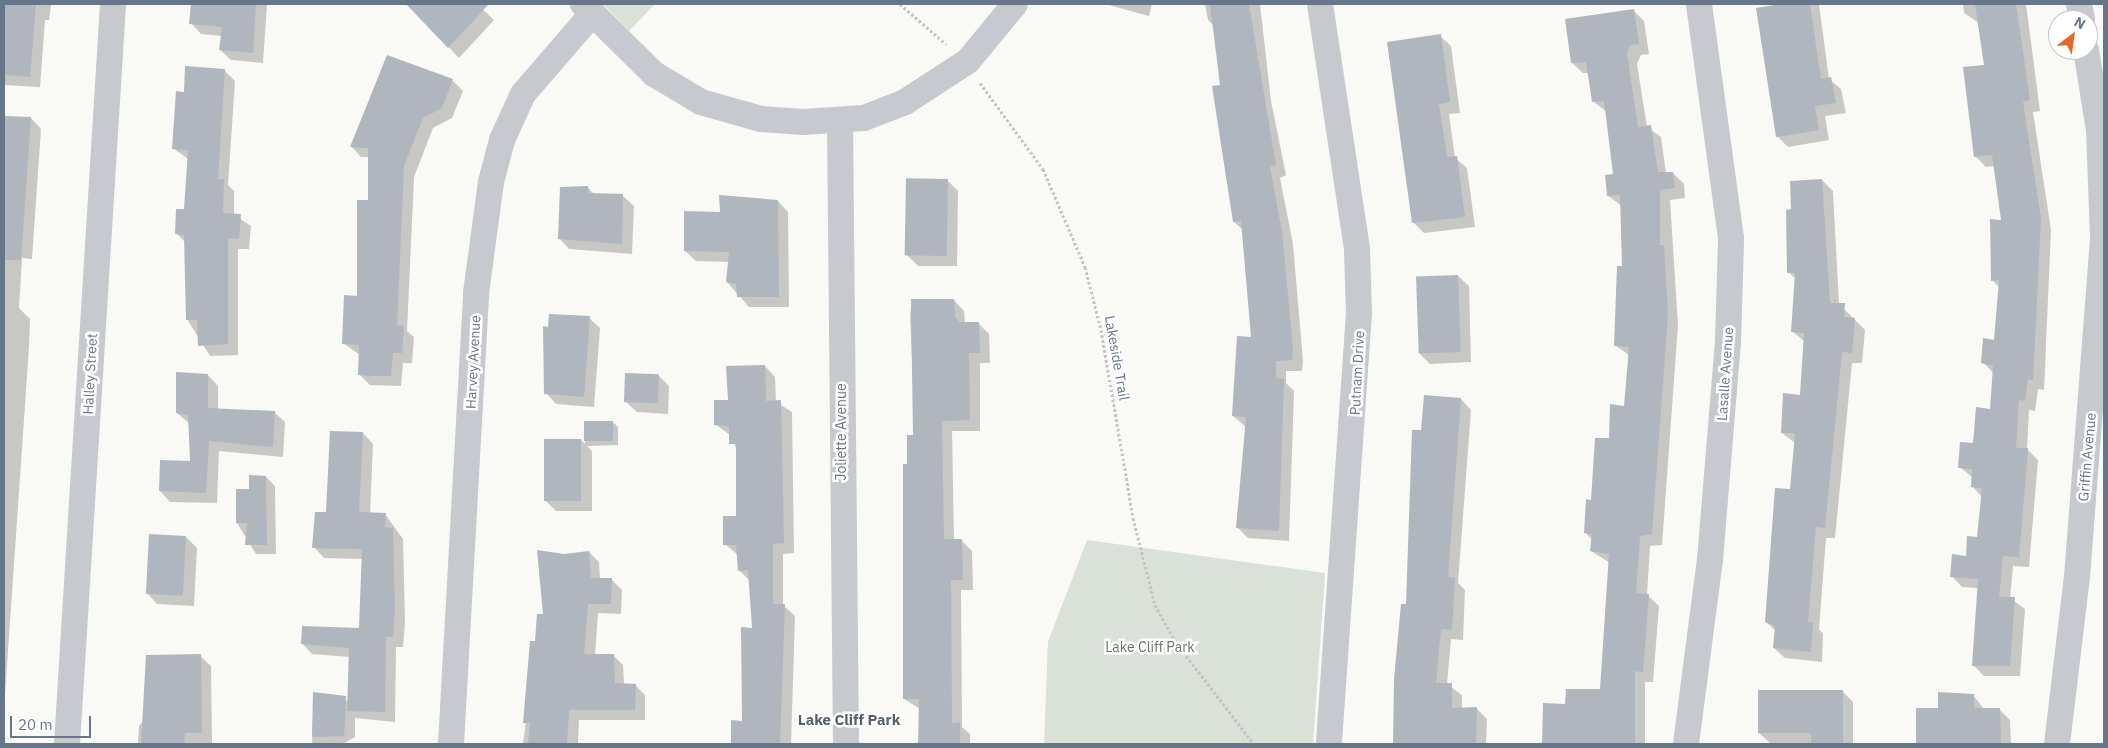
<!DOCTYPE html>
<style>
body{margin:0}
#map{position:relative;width:2108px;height:748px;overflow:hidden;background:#f9f9f6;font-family:"IBM Plex Sans",sans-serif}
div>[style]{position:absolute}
.green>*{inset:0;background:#dae1d7}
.shadow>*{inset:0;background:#0003}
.building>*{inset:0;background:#afb6bd;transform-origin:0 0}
.path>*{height:3px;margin-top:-1.5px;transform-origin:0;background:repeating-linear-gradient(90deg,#c2c3c6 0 2.5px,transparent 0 5px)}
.street>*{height:26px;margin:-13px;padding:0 13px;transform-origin:13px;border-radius:13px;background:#c6c9cd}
span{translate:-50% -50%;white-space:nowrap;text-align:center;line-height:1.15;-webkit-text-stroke:5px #fff;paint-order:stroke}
.street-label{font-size:14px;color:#677688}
.park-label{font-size:14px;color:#657a62}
.neighbourhood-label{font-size:15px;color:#55606d;font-weight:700}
.frame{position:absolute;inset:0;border:5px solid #677688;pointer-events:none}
.north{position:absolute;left:2048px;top:10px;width:50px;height:50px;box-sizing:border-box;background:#fff;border:1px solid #c2c8cf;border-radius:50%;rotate:30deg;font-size:14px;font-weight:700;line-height:20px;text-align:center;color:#677688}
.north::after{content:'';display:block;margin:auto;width:18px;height:22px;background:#e76728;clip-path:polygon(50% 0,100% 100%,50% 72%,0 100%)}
.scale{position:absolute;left:10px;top:716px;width:81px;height:22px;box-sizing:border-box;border:2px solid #677688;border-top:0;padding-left:6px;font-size:15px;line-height:18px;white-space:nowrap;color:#677688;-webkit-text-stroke:4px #fff;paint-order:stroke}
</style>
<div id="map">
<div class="green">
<i style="clip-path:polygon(603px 4px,655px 4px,629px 31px)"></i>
<i style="clip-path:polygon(1087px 540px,1325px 573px,1313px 744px,1044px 744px,1048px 642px)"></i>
</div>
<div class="shadow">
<i style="clip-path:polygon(4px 4px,51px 4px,49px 20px,45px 20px,40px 87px,4px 85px)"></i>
<i style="clip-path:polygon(192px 4px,267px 4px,263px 63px,231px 60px,220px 50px,222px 36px,201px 34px,191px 23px)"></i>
<i style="clip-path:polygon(407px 4px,477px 4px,494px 20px,459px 58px)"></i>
<i style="clip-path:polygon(1105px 4px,1152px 4px,1149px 16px)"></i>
<i style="clip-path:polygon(1205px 4px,1260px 4px,1271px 101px,1286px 175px,1280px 178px,1293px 244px,1303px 361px,1302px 371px,1286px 371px,1286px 383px,1294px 391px,1289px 541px,1248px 538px,1237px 527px,1246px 427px,1233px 416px,1252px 338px,1243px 230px,1234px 222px,1222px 86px,1214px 26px,1208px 20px)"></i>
<i style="clip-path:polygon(1773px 4px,1819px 4px,1829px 79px,1841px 89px,1846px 113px,1825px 116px,1829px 140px,1788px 147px,1777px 136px)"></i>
<i style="clip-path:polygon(1963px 4px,2026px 4px,2040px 111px,2033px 112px,2051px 230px,2044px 390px,2038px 389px,2035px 411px,2029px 410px,2027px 449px,2038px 460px,2029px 567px,2013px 566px,2010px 598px,2025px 609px,2020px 676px,1984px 676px,1973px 665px,1978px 588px,1962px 587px,1952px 576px,1979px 538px,1982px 497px,1972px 486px,1973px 478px,1960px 467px,1991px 410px,1994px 374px,1983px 362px,1995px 341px,2000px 288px,1992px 280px,2002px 221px,1995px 166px,1986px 167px,1975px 156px,1985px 66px,1979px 23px,1964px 13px)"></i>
<i style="clip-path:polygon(1633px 10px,1644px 21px,1649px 54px,1641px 55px,1637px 64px,1647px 127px,1661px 137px,1666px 173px,1673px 173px,1684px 184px,1685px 198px,1670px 200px,1678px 325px,1662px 545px,1650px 546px,1647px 595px,1659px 606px,1653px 682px,1645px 682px,1645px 744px,1544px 744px,1544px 705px,1567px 706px,1602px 690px,1610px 563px,1591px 551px,1592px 540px,1585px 532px,1610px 439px,1625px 407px,1630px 356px,1615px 345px,1623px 267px,1622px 206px,1608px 196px,1615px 176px,1607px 112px,1594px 102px,1589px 73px,1583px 73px,1572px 63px)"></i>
<i style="clip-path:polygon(1440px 36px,1451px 46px,1460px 113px,1449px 114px,1455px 158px,1467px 168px,1475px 227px,1424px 233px,1413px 222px)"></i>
<i style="clip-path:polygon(224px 70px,235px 81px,228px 185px,234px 191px,234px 215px,251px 226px,249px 249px,238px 249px,238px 355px,210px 356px,187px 319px,186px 243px,176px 233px,185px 210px,188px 159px,173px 148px,186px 93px)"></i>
<i style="clip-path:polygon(452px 80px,463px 91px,452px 118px,433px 128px,414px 177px,407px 331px,414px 337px,412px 363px,403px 363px,401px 386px,370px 385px,359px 374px,360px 355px,343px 343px,358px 298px,369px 201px,370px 157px,361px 157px,351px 146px)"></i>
<i style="clip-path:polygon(4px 117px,31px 118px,41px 129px,32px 259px,22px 258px,19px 308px,30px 319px,29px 347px,4px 709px)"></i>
<i style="clip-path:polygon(947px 180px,958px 191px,957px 266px,918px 266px,907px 255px)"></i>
<i style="clip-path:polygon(1822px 180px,1833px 191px,1839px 304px,1865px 330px,1862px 363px,1852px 363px,1835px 538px,1826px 538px,1819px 629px,1823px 634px,1822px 662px,1785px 658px,1774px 648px,1776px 631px,1766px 622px,1792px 490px,1795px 443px,1782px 433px,1801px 396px,1805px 342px,1792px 331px,1796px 279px,1788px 272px,1792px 211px)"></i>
<i style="clip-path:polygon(588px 188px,594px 194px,623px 196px,634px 206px,632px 254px,569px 249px,559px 238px)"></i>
<i style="clip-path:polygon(778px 201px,788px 212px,789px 307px,749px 307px,727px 282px,729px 262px,696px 261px,685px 251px,721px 214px)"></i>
<i style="clip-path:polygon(1458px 276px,1469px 286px,1471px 362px,1430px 364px,1419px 353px)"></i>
<i style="clip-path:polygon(954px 300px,964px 311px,965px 323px,978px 323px,989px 334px,990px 363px,980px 363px,980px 431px,952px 431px,954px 540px,961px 540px,972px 551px,973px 590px,961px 590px,962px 727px,970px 734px,970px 744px,919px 744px,920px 709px,904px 699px,903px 648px,903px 622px,907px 622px,908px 465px,915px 436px,910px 314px,912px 301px)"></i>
<i style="clip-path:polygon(589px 318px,600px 328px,594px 407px,556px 404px,546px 393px)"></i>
<i style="clip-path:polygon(765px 366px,775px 377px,776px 402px,792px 412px,794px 553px,783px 554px,783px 605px,795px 616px,791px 744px,732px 744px,732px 721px,743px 722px,754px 630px,750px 581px,739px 570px,738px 555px,725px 544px,738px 517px,737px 450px,730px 435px,715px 424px,729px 401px)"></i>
<i style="clip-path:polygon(208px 375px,218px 386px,218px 409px,274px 412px,285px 422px,283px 457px,219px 451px,217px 503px,170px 502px,160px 491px,191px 463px,190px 424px,177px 413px)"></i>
<i style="clip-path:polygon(658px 375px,669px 386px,668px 414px,637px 412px,626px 402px)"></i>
<i style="clip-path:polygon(1461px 399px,1471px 410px,1458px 583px,1465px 590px,1463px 640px,1451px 639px,1447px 684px,1462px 695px,1462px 709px,1477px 709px,1487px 719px,1486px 744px,1394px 744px,1395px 679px,1407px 606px,1422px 431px)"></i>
<i style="clip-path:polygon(585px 422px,613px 422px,618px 427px,618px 445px,587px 446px,592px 451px,592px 511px,556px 511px,545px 500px,581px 440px,585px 444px)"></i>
<i style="clip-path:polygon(363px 433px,373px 444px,370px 514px,385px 514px,403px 539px,405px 622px,403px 647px,396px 647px,395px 722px,355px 718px,355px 737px,343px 744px,312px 744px,314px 694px,348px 701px,350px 657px,312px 654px,302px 643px,360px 630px,363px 559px,324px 558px,314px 547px)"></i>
<i style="clip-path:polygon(266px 477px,275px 486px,276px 554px,256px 554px,237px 523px,250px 491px)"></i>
<i style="clip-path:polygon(186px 537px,197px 548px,194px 606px,157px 604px,147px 593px)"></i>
<i style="clip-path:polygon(589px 552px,599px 562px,600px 579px,612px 580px,622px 590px,621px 614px,598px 613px,595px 655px,613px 655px,623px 665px,624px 684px,635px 685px,645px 695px,645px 720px,579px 720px,578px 744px,523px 744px,536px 642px,564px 555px)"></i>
<i style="clip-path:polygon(200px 656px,211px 666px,212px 743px,138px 744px,139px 726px)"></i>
<i style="clip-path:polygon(1843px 692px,1853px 702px,1853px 744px,1770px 743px,1759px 733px)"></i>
<i style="clip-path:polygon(1974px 696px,1984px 709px,1999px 709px,2010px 720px,2011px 744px,1917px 744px,1917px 709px,1939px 710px)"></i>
</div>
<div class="building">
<i style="clip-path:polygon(4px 4px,36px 4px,30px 77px,4px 75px)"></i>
<i style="clip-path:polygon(191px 4px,256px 4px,253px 53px,219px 50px,222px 27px,189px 24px)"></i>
<i style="clip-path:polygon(406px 4px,489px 4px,448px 48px)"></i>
<i style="clip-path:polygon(1210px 4px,1249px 4px,1276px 165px,1270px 167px,1282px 232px,1293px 349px,1292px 360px,1276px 361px,1276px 378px,1284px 379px,1279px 531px,1236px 528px,1246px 417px,1232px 416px,1237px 336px,1251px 337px,1241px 221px,1233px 222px,1212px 86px,1220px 85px)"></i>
<i style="clip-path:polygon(1780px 4px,1810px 4px,1821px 79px,1831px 77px,1836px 103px,1815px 106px,1819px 130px,1776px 137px,1756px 8px)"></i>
<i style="clip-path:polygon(1975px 4px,2016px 4px,2030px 100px,2023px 102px,2041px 219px,2033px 380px,2028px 379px,2025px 401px,2019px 400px,2016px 448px,2028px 448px,2019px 557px,2003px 556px,1999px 597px,2015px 597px,2010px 666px,1972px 666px,1978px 579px,1950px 577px,1952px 554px,1966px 556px,1967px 536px,1977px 537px,1982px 488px,1971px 487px,1972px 469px,1958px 468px,1960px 442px,1973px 443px,1976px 407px,1990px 409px,1993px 366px,1981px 363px,1983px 338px,1994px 340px,1999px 280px,1991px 281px,1990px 219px,2001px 220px,1992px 155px,1974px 157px,1963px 67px,1984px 65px)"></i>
<i style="clip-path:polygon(1634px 9px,1639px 44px,1630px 45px,1627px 53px,1638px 127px,1651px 125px,1658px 172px,1673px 172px,1675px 188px,1660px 190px,1660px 245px,1664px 245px,1668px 313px,1652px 534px,1640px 536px,1636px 593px,1649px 594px,1643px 672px,1635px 671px,1635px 744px,1542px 744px,1543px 703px,1565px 704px,1566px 689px,1600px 689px,1609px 554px,1590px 551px,1592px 534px,1584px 533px,1586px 499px,1591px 500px,1595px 438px,1609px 438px,1610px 404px,1624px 406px,1629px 347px,1614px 346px,1617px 266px,1622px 266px,1620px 195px,1607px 196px,1605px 175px,1613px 174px,1604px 101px,1592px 102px,1586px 62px,1571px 63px,1565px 19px)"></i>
<i style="clip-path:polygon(1441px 34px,1450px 102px,1439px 104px,1447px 157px,1457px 156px,1465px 217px,1412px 223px,1387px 42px)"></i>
<i style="clip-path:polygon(387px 55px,453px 79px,442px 108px,423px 118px,404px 166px,397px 325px,404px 326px,402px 353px,393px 353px,391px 376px,373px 376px,358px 375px,359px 345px,342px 344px,344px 295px,357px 296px,357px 200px,368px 200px,368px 148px,350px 147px)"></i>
<i style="clip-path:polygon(185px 66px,225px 69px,218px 179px,224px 179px,223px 213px,241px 214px,239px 239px,228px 238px,228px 344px,198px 346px,197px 320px,186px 320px,184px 235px,175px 234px,176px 209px,184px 209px,188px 150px,172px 149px,176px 91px,184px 92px)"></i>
<i style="clip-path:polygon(4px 116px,31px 117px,21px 260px,4px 260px)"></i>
<i style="left:948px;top:179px;width:77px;height:42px;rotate:91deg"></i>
<i style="clip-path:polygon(1822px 179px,1830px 303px,1845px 303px,1844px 317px,1855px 318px,1852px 353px,1842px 352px,1825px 528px,1816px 527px,1808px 622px,1813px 622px,1811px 652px,1773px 648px,1775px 626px,1765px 622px,1775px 488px,1790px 489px,1795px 433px,1781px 433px,1783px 393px,1800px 395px,1804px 333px,1791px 332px,1795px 273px,1787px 273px,1786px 210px,1791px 209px,1790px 181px)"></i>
<i style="clip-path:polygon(588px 186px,589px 193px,623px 194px,622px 244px,558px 239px,560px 187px)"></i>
<i style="clip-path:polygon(719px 195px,778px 200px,779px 297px,737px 297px,736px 284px,726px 282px,729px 252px,684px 251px,684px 211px,720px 212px)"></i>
<i style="left:1458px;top:275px;width:77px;height:42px;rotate:88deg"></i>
<i style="clip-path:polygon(911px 299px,954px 299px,955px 317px,960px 322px,979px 322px,980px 353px,969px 353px,970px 420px,942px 421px,944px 539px,962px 539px,963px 580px,951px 580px,952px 723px,960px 722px,960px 744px,918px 744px,919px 699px,903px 699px,903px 464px,907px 464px,907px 435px,913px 435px)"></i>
<i style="clip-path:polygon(549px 314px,590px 316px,584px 397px,544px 394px,543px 326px,548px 327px)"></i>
<i style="clip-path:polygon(765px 365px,766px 401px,781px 400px,784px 543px,773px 544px,773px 604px,785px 604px,780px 744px,731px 744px,731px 720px,742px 721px,741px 627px,752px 628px,748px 570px,738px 571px,736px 545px,723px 545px,723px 516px,736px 516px,736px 444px,729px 444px,729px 426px,714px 425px,714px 400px,728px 400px,726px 366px)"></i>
<i style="clip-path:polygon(176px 372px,208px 374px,208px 408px,275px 411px,273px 447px,209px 441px,206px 493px,159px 491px,160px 460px,190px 461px,188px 415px,176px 413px)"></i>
<i style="left:625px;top:373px;width:34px;height:29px;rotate:2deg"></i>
<i style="clip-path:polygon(1424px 395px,1461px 398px,1448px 577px,1455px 578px,1452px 630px,1441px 629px,1436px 683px,1452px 683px,1452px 708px,1477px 707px,1476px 744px,1393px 744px,1394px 679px,1401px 604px,1406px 604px,1412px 430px,1421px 430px)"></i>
<i style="left:584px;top:421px;width:29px;height:20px"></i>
<i style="clip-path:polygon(330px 431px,363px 432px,359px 512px,386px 513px,385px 527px,393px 528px,395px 611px,393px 637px,386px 637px,385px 712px,347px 711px,349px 648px,301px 644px,302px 626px,359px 628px,362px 549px,312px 548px,315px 512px,326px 512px)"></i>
<i style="left:544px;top:439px;width:37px;height:62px"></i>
<i style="clip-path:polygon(249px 475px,266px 476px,267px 545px,245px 545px,247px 523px,236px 523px,236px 489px,249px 489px)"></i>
<i style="left:149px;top:534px;width:37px;height:60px;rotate:3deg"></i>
<i style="clip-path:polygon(537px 550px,564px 554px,589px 551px,591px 578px,612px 578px,611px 604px,588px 604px,584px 654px,614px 654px,615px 683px,636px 684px,635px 710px,569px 710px,567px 744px,528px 743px,530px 723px,523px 723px,530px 641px,535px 641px,537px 614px,543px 614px)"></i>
<i style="clip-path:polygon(201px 654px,202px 733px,185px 733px,184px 744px,141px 744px,146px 655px)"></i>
<i style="clip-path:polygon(1758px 690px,1843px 690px,1843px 744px,1811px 744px,1811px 733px,1758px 733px)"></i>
<i style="clip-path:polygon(313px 692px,346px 696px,344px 736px,312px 737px)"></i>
<i style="clip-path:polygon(1938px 692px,1974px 694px,1974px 708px,2000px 708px,2001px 744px,1916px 744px,1916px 708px,1938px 708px)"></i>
</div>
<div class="path">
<i style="left:900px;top:4px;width:61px;rotate:41deg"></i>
<i style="left:980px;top:83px;width:107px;rotate:53.8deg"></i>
<i style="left:1043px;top:169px;width:107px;rotate:66.8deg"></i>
<i style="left:1085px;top:267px;width:65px;rotate:75.7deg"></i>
<i style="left:1101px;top:330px;width:191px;rotate:80.3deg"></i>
<i style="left:1133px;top:518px;width:90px;rotate:75.8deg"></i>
<i style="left:1155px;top:605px;width:45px;rotate:60.6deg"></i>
<i style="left:1177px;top:644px;width:126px;rotate:52.4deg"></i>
</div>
<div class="street">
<i style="left:583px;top:4px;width:100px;rotate:44.6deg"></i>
<i style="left:654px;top:74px;width:55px;rotate:30.8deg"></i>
<i style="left:701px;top:102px;width:62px;rotate:15.8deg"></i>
<i style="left:761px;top:119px;width:42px;rotate:4.1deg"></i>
<i style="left:803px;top:122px;width:61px;rotate:-3.8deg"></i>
<i style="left:864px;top:118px;width:44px;rotate:-21.3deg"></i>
<i style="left:905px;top:102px;width:75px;rotate:-33.1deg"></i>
<i style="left:968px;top:61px;width:74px;rotate:-50.5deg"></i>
<i style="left:1320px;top:4px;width:249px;rotate:81.4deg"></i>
<i style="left:1357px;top:250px;width:63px;rotate:88.2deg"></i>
<i style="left:1359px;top:313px;width:432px;rotate:94deg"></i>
<i style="left:2079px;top:4px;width:16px;rotate:79deg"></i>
<i style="left:840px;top:120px;width:624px;rotate:89.45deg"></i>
<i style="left:67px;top:744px;width:741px;rotate:-86.44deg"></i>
<i style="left:451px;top:744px;width:452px;rotate:-86.8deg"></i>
<i style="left:476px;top:293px;width:112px;rotate:-82.3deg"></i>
<i style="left:491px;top:182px;width:43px;rotate:-75.3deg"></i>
<i style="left:502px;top:140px;width:51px;rotate:-65.5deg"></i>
<i style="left:523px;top:94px;width:107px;rotate:-49.2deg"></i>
<i style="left:1686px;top:744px;width:186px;rotate:-82.6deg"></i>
<i style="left:1710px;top:560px;width:219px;rotate:-85.3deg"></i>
<i style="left:1728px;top:342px;width:104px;rotate:-88.3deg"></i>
<i style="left:1731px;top:238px;width:236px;rotate:-97.8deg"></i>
<i style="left:2057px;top:744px;width:168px;rotate:-83.2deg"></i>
<i style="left:2077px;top:577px;width:340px;rotate:-85.6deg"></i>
<i style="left:2103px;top:238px;width:108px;rotate:-92.1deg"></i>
<i style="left:2099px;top:130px;width:81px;rotate:-99.2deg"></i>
</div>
<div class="street-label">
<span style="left:1117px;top:358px;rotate:80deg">Lakeside Trail</span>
<span style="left:473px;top:362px;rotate:-87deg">Harvey Avenue</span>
<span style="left:1357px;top:373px;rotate:-87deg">Putnam Drive</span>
<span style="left:90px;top:374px;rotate:-87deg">Halley Street</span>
<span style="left:1725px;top:374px;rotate:-86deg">Lasalle Avenue</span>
<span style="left:841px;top:432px;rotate:-90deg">Joliette Avenue</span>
<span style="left:2087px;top:457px;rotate:-85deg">Griffin Avenue</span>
</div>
<div class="park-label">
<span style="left:1150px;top:647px">Lake Cliff Park</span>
</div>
<div class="neighbourhood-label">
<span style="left:849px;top:720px">Lake Cliff Park</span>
</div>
<div class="frame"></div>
<div class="north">N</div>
<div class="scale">20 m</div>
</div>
